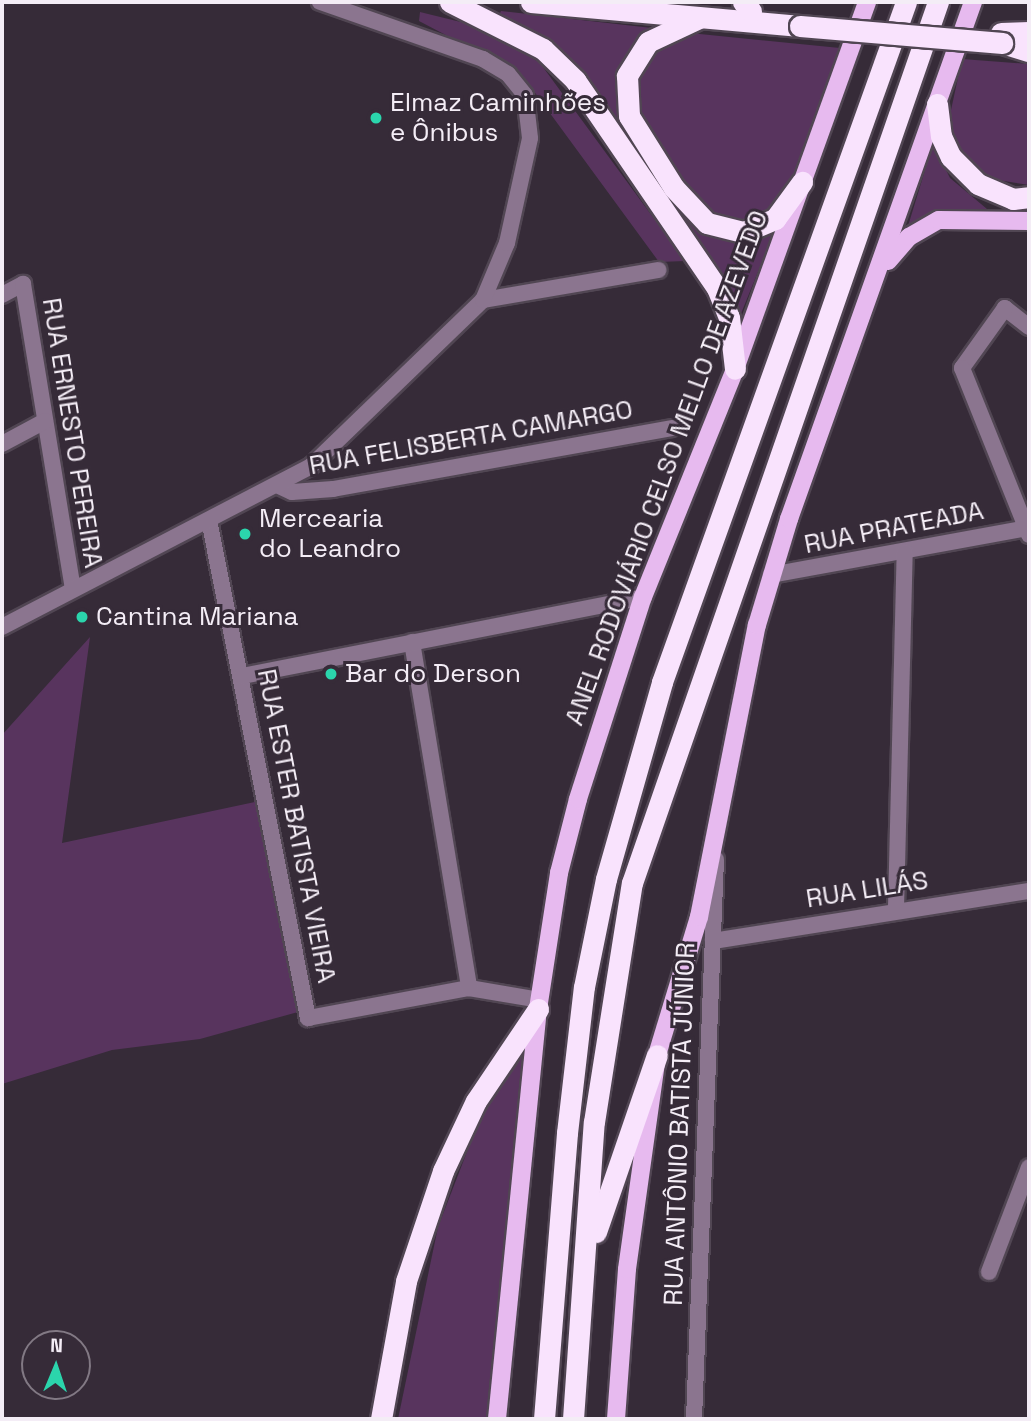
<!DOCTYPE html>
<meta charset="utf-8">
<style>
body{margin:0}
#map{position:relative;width:1031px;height:1421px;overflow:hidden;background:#362b38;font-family:"Space Grotesk",sans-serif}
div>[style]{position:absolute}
.green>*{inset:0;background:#58345e}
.roads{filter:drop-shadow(2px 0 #514653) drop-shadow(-2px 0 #514653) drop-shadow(0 2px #514653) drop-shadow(0 -2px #514653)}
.minor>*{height:16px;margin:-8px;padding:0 8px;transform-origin:8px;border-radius:8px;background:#8b758f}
.major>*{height:18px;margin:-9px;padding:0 9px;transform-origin:9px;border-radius:9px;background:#e7baef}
.highway>*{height:21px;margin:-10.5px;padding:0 10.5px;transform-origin:10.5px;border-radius:10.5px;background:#f9e3fd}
.bridges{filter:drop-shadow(2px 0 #514653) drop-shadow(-2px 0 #514653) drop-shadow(0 2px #514653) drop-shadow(0 -2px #514653)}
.highway-bridge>*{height:21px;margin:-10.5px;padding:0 10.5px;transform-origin:10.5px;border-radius:10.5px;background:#f9e3fd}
.dots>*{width:19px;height:19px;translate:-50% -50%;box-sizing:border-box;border:4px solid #362b38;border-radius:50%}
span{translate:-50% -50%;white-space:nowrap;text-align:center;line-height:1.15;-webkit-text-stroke:6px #362b38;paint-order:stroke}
.poi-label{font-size:26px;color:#f4edf6}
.left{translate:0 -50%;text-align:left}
.street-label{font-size:26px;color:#f4edf6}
.frame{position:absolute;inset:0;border:4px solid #f4edf6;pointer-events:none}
.north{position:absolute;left:21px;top:1330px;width:70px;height:70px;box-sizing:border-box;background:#362b38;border:2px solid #827984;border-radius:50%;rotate:2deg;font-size:19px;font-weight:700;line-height:28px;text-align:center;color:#f4edf6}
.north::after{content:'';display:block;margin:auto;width:24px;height:32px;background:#2bd5ac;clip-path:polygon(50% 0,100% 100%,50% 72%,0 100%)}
</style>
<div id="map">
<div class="green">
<i style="clip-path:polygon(501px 11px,652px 28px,622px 68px,618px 105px,625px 129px,686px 215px,752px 239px,773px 235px,738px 321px,575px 73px,499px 15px)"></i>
<i style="clip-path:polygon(420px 12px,485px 28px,540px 63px,685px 261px,659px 262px,522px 75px,419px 21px)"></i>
<i style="clip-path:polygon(690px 33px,840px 48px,786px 198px,750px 220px,729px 221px,702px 210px,639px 126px,633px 85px,652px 49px)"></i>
<i style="clip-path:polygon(962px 59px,1029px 64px,1029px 185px,985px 178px,954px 146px,948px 124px)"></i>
<i style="clip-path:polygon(933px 144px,950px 178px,987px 209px,941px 211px,908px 226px)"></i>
<i style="clip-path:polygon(90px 637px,62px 843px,259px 801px,298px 1012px,200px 1039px,112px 1050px,2px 1084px,2px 735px)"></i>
<i style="clip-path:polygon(528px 1029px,497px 1419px,398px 1419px,438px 1227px,485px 1105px)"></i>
</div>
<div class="roads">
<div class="minor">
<i style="left:2px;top:295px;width:24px;rotate:-28deg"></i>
<i style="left:23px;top:284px;width:309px;rotate:80.7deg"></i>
<i style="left:483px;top:300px;width:178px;rotate:-9.7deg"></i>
<i style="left:1029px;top:327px;width:31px;rotate:-142deg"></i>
<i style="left:1005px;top:308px;width:74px;rotate:125.6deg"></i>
<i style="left:962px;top:368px;width:180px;rotate:68.1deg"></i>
<i style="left:2px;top:444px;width:49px;rotate:-28.1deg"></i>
<i style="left:279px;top:486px;width:14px;rotate:25deg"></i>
<i style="left:292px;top:492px;width:41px;rotate:-4.2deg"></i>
<i style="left:333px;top:489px;width:344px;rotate:-10.2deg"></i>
<i style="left:209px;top:520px;width:508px;rotate:78.76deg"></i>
<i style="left:308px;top:1018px;width:164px;rotate:-10.6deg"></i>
<i style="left:469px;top:988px;width:71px;rotate:9.7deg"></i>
<i style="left:771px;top:575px;width:259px;rotate:-10.4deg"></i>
<i style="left:2px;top:627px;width:347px;rotate:-27.5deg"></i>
<i style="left:310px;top:467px;width:240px;rotate:-44deg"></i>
<i style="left:483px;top:300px;width:62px;rotate:-67.2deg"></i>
<i style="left:507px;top:243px;width:107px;rotate:-77.6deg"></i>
<i style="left:530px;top:138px;width:43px;rotate:-96.6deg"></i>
<i style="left:525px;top:95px;width:27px;rotate:-129deg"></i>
<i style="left:508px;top:74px;width:29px;rotate:-149deg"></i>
<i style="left:483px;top:59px;width:173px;rotate:-160.7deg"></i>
<i style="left:412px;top:642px;width:351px;rotate:80.6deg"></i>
<i style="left:242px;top:676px;width:409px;rotate:-11.1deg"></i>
<i style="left:896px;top:908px;width:356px;rotate:-88.6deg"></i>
<i style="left:713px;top:941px;width:320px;rotate:-9deg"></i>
<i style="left:989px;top:1272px;width:112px;rotate:-69.1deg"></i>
<i style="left:694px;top:1419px;width:560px;rotate:-87.75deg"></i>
</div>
<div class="major">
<i style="left:888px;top:261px;width:32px;rotate:-49deg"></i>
<i style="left:909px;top:237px;width:34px;rotate:-30deg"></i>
<i style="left:939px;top:220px;width:90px;rotate:0.6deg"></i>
<i style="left:497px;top:1419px;width:412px;rotate:-84.3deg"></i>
<i style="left:538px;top:1009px;width:138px;rotate:-81.2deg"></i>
<i style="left:559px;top:873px;width:76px;rotate:-75.6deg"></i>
<i style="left:578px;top:799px;width:212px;rotate:-72.2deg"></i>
<i style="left:643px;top:597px;width:246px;rotate:-68deg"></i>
<i style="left:735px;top:369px;width:390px;rotate:-70.2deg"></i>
<i style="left:616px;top:1419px;width:150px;rotate:-85.8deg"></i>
<i style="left:627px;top:1269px;width:216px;rotate:-82deg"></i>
<i style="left:657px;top:1055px;width:144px;rotate:-73.1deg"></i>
<i style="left:699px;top:917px;width:298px;rotate:-78.8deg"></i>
<i style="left:757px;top:625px;width:111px;rotate:-73.2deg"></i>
<i style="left:789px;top:519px;width:549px;rotate:-70.41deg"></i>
</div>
<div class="highway">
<i style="left:450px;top:2px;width:104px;rotate:26.8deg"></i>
<i style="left:543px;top:49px;width:45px;rotate:44.1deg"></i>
<i style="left:575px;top:80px;width:252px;rotate:55.7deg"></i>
<i style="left:717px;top:288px;width:31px;rotate:68deg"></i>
<i style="left:729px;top:317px;width:52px;rotate:83.4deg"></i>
<i style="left:531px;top:2px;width:270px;rotate:5.1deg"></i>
<i style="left:743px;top:2px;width:12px;rotate:48deg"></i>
<i style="left:699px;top:18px;width:56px;rotate:154.8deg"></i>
<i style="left:648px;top:42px;width:40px;rotate:122deg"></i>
<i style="left:627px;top:76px;width:40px;rotate:87.1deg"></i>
<i style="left:629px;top:116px;width:85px;rotate:58deg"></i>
<i style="left:674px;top:188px;width:48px;rotate:46.7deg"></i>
<i style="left:707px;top:223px;width:38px;rotate:14deg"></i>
<i style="left:744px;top:232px;width:34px;rotate:-23deg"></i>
<i style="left:775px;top:219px;width:46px;rotate:-53.9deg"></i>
<i style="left:1001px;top:33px;width:28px;rotate:-2deg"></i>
<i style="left:1002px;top:43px;width:28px;rotate:17deg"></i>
<i style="left:937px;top:104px;width:32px;rotate:83deg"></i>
<i style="left:941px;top:136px;width:23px;rotate:65deg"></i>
<i style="left:951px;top:157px;width:38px;rotate:45deg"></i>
<i style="left:978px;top:184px;width:38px;rotate:23deg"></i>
<i style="left:1013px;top:199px;width:16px;rotate:-7deg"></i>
<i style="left:596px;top:1232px;width:187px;rotate:-71deg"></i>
<i style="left:381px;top:1419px;width:140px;rotate:-79.7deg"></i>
<i style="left:406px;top:1281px;width:116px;rotate:-71.4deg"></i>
<i style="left:443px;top:1171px;width:77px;rotate:-64.8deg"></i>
<i style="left:476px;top:1101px;width:111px;rotate:-56deg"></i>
<i style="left:544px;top:1419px;width:287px;rotate:-85.4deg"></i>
<i style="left:567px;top:1133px;width:147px;rotate:-83.4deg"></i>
<i style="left:584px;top:987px;width:110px;rotate:-78.5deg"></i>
<i style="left:606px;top:879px;width:205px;rotate:-74.1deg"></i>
<i style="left:662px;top:682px;width:722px;rotate:-70.26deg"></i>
<i style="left:573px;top:1419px;width:298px;rotate:-86deg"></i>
<i style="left:594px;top:1122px;width:242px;rotate:-81deg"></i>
<i style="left:632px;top:883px;width:933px;rotate:-70.85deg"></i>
</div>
</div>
<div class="bridges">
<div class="highway-bridge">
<i style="left:800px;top:26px;width:203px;rotate:4.8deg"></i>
</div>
</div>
<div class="dots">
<i style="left:376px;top:118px;background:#2bd5ac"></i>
<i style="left:245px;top:534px;background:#2bd5ac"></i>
<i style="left:82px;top:617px;background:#2bd5ac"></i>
<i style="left:331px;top:674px;background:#2bd5ac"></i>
</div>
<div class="poi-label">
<span class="left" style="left:390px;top:118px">Elmaz Caminhões<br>e Ônibus</span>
<span class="left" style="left:259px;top:534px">Mercearia<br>do Leandro</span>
<span class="left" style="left:96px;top:617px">Cantina Mariana</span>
<span class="left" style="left:345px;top:674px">Bar do Derson</span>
</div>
<div class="street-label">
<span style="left:72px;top:433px;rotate:81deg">RUA ERNESTO PEREIRA</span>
<span style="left:471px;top:438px;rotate:-10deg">RUA FELISBERTA CAMARGO</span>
<span style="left:667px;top:468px;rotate:-70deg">ANEL RODOVIÁRIO CELSO MELLO DE AZEVEDO</span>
<span style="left:894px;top:528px;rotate:-11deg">RUA PRATEADA</span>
<span style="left:296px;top:826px;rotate:79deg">RUA ESTER BATISTA VIEIRA</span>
<span style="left:867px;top:890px;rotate:-9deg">RUA LILÁS</span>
<span style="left:680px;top:1124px;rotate:-88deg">RUA ANTÔNIO BATISTA JÚNIOR</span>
</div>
<div class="frame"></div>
<div class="north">N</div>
</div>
